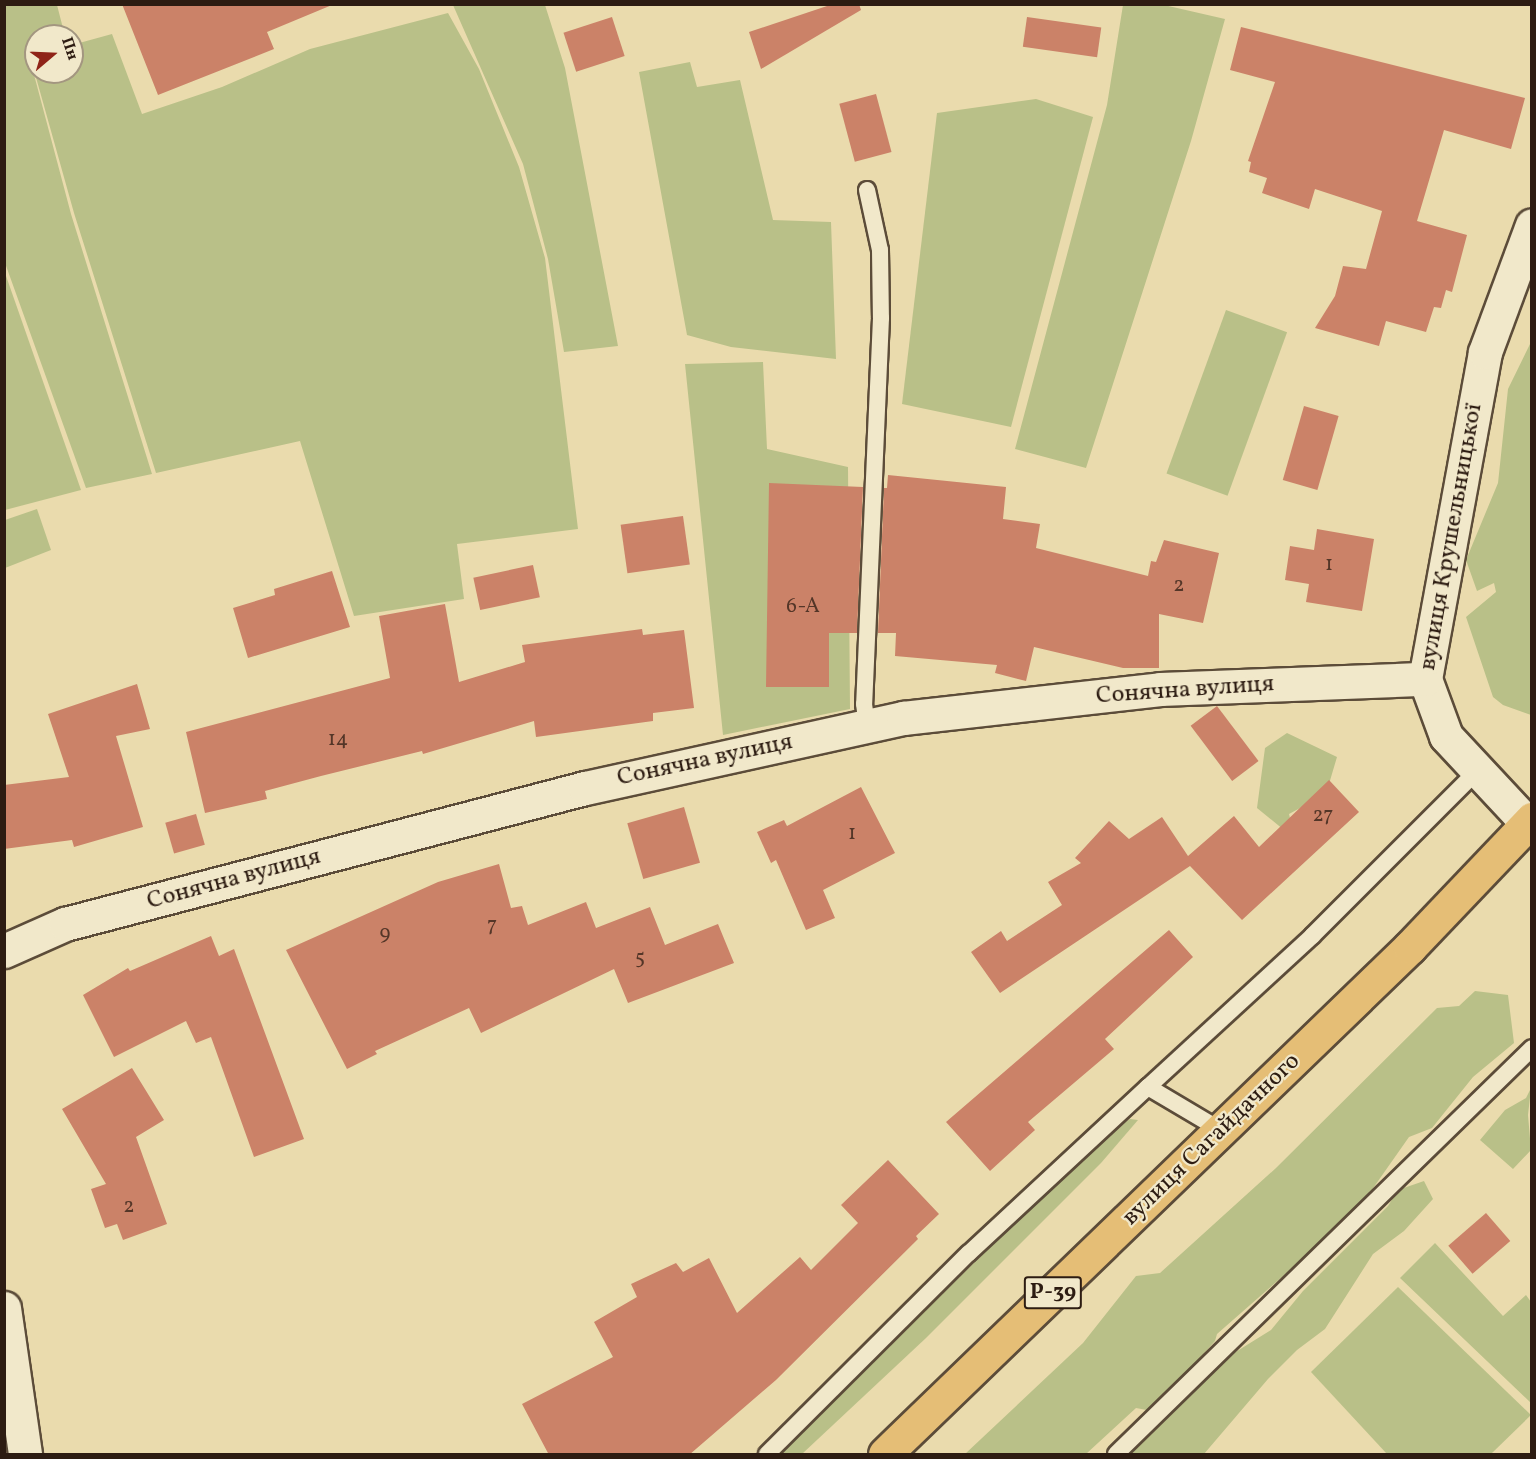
<!DOCTYPE html>
<meta charset="utf-8">
<style>
body{margin:0}
#map{position:relative;width:1536px;height:1459px;overflow:hidden;background:#eadbad;font-family:Vollkorn,serif}
div>[style]{position:absolute}
.green>*{inset:0;background:#b9c088;transform-origin:0 0}
.building>*{inset:0;background:#cb8268;transform-origin:0 0}
.roads{filter:drop-shadow(2px 0 #5c4c39) drop-shadow(-2px 0 #5c4c39) drop-shadow(0 2px #5c4c39) drop-shadow(0 -2px #5c4c39)}
.lane>*{height:16px;margin:-8px;padding:0 8px;transform-origin:8px;border-radius:8px;background:#f1e8ca}
.street>*{height:33px;margin:-16.5px;padding:0 16.5px;transform-origin:16.5px;border-radius:16.5px;background:#f1e8ca}
.primary>*{height:33px;margin:-16.5px;padding:0 16.5px;transform-origin:16.5px;border-radius:16.5px;background:#e5be76}
span{translate:-50% -50%;white-space:nowrap;text-align:center;line-height:1.15;-webkit-text-stroke:4.5px #f1e8ca;paint-order:stroke}
.number-label{font-size:21px;color:#543628}
.number-label span{-webkit-text-stroke-width:0}
.shield-label span{padding:2px 4px;background:#f1e8ca;border:2px solid;border-radius:4px;-webkit-text-stroke-width:0}
.shield-label{font-size:22px;color:#2d1c12;font-weight:700}
.street-label{font-size:24px;color:#2d1c12}
.frame{position:absolute;inset:0;border:6px solid #2d1c12;pointer-events:none}
.north{position:absolute;left:24px;top:24px;width:60px;height:60px;box-sizing:border-box;background:#f1e8ca;border:2px solid #a39680;border-radius:50%;rotate:71deg;font-size:16px;font-weight:700;line-height:24px;text-align:center;color:#2d1c12}
.north::after{content:'';display:block;margin:auto;width:21px;height:27px;background:#8f2418;clip-path:polygon(50% 0,100% 100%,50% 72%,0 100%)}
</style>
<div id="map">
<div class="green">
<i style="clip-path:polygon(4px 5px,57px 5px,65px 36px,36px 36px,36px 48px,28px 52px,71px 214px,152px 474px,86px 488px,5px 263px)"></i>
<i style="clip-path:polygon(453px 5px,545px 5px,565px 68px,618px 346px,564px 352px,548px 259px,523px 164px)"></i>
<i style="clip-path:polygon(1123px 5px,1164px 5px,1225px 19px,1191px 141px,1086px 468px,1015px 449px,1107px 105px)"></i>
<i style="clip-path:polygon(448px 13px,479px 69px,519px 167px,545px 258px,578px 529px,457px 544px,464px 599px,354px 616px,300px 441px,156px 473px,74px 213px,30px 56px,36px 54px,36px 72px,72px 72px,72px 45px,112px 34px,142px 114px,222px 87px,310px 49px)"></i>
<i style="clip-path:polygon(690px 62px,697px 87px,740px 80px,773px 220px,831px 222px,836px 359px,731px 347px,687px 335px,639px 72px)"></i>
<i style="clip-path:polygon(1036px 99px,1093px 117px,1011px 427px,902px 404px,937px 113px)"></i>
<i style="clip-path:polygon(5px 273px,81px 490px,5px 510px,4px 510px)"></i>
<i style="left:1226px;top:310px;width:65px;height:174px;rotate:20deg"></i>
<i style="clip-path:polygon(1531px 342px,1531px 715px,1503px 705px,1493px 697px,1466px 617px,1496px 592px,1494px 583px,1477px 591px,1466px 560px,1498px 483px,1508px 389px)"></i>
<i style="clip-path:polygon(763px 362px,767px 449px,848px 467px,850px 709px,723px 735px,685px 364px)"></i>
<i style="clip-path:polygon(37px 509px,51px 550px,5px 568px,5px 520px)"></i>
<i style="clip-path:polygon(1287px 733px,1337px 757px,1326px 794px,1289px 814px,1295px 839px,1257px 808px,1265px 748px)"></i>
<i style="clip-path:polygon(1475px 991px,1508px 995px,1514px 1043px,1473px 1077px,1432px 1128px,1409px 1137px,1357px 1211px,1217px 1334px,1215px 1341px,1152px 1411px,1136px 1408px,1086px 1454px,965px 1454px,1083px 1343px,1136px 1276px,1160px 1273px,1276px 1168px,1437px 1008px,1459px 1006px)"></i>
<i style="clip-path:polygon(1531px 1088px,1528px 1115px,1531px 1150px,1513px 1169px,1480px 1140px,1505px 1110px,1526px 1098px)"></i>
<i style="clip-path:polygon(1130px 1119px,1138px 1120px,1101px 1163px,926px 1338px,802px 1454px,778px 1454px,1104px 1136px)"></i>
<i style="clip-path:polygon(1424px 1181px,1433px 1199px,1404px 1231px,1373px 1254px,1325px 1329px,1297px 1350px,1268px 1379px,1204px 1454px,1131px 1454px,1234px 1353px,1271px 1330px,1303px 1291px,1388px 1206px,1398px 1190px)"></i>
<i style="clip-path:polygon(1435px 1243px,1503px 1316px,1526px 1295px,1531px 1302px,1531px 1403px,1400px 1278px)"></i>
<i style="clip-path:polygon(1398px 1287px,1531px 1415px,1491px 1454px,1387px 1454px,1311px 1372px)"></i>
</div>
<div class="building">
<i style="clip-path:polygon(122px 4px,332px 4px,332px 5px,267px 32px,274px 49px,158px 95px)"></i>
<i style="clip-path:polygon(833px 4px,859px 4px,861px 10px,761px 69px,749px 32px)"></i>
<i style="left:612px;top:17px;width:41px;height:51px;rotate:72deg"></i>
<i style="left:1027px;top:17px;width:75px;height:30px;rotate:8deg"></i>
<i style="clip-path:polygon(1241px 27px,1525px 98px,1511px 149px,1444px 130px,1417px 221px,1467px 235px,1452px 292px,1446px 290px,1441px 308px,1434px 307px,1426px 332px,1386px 321px,1379px 346px,1315px 328px,1335px 296px,1343px 266px,1366px 269px,1382px 211px,1315px 189px,1309px 209px,1262px 193px,1267px 178px,1249px 172px,1251px 162px,1248px 161px,1275px 82px,1230px 70px)"></i>
<i style="left:876px;top:94px;width:60px;height:38px;rotate:75deg"></i>
<i style="left:1304px;top:406px;width:36px;height:77px;rotate:16deg"></i>
<i style="clip-path:polygon(888px 475px,1006px 487px,1003px 519px,1040px 524px,1036px 548px,1148px 576px,1151px 561px,1156px 562px,1164px 540px,1219px 553px,1203px 623px,1159px 614px,1159px 668px,1123px 668px,1034px 647px,1026px 681px,995px 673px,997px 665px,895px 656px,896px 633px,878px 633px,884px 488px,887px 488px)"></i>
<i style="clip-path:polygon(769px 483px,863px 487px,857px 633px,829px 633px,829px 687px,766px 687px)"></i>
<i style="left:683px;top:516px;width:49px;height:63px;rotate:82deg"></i>
<i style="clip-path:polygon(1317px 529px,1374px 539px,1362px 611px,1306px 602px,1309px 584px,1285px 580px,1290px 546px,1314px 550px)"></i>
<i style="left:533px;top:565px;width:33px;height:61px;rotate:78deg"></i>
<i style="clip-path:polygon(332px 571px,350px 627px,248px 658px,233px 608px,275px 595px,274px 589px)"></i>
<i style="clip-path:polygon(445px 604px,459px 682px,525px 662px,522px 645px,642px 629px,643px 635px,684px 630px,694px 708px,653px 713px,653px 721px,536px 737px,534px 721px,423px 754px,422px 751px,321px 776px,265px 791px,267px 799px,205px 813px,186px 732px,390px 678px,379px 616px)"></i>
<i style="clip-path:polygon(137px 684px,150px 729px,116px 736px,143px 827px,74px 847px,72px 840px,4px 849px,4px 785px,69px 777px,48px 714px)"></i>
<i style="left:1217px;top:706px;width:69px;height:33px;rotate:53deg"></i>
<i style="clip-path:polygon(1329px 780px,1359px 812px,1242px 920px,1190px 866px,1000px 993px,971px 952px,1001px 931px,1007px 941px,1062px 905px,1048px 882px,1081px 863px,1075px 858px,1109px 821px,1129px 839px,1162px 817px,1188px 856px,1234px 816px,1259px 847px)"></i>
<i style="clip-path:polygon(861px 787px,895px 853px,823px 890px,835px 918px,806px 930px,776px 860px,771px 863px,757px 832px,784px 820px,787px 826px)"></i>
<i style="left:684px;top:807px;width:58px;height:59px;rotate:74deg"></i>
<i style="left:196px;top:814px;width:32px;height:32px;rotate:74deg"></i>
<i style="clip-path:polygon(499px 864px,511px 908px,522px 906px,528px 925px,586px 902px,596px 928px,650px 907px,665px 945px,718px 924px,734px 963px,628px 1003px,614px 969px,481px 1033px,469px 1008px,375px 1051px,377px 1054px,347px 1069px,286px 950px,438px 882px)"></i>
<i style="clip-path:polygon(1169px 930px,1193px 957px,1105px 1039px,1114px 1049px,1028px 1122px,1035px 1130px,990px 1171px,946px 1122px)"></i>
<i style="clip-path:polygon(211px 936px,219px 956px,234px 949px,304px 1139px,254px 1157px,211px 1037px,196px 1043px,186px 1021px,114px 1057px,83px 995px,128px 968px,130px 971px)"></i>
<i style="clip-path:polygon(132px 1068px,164px 1120px,136px 1137px,167px 1224px,123px 1240px,117px 1224px,105px 1228px,91px 1189px,106px 1184px,62px 1109px)"></i>
<i style="clip-path:polygon(888px 1160px,939px 1214px,916px 1236px,918px 1239px,776px 1380px,689px 1455px,549px 1455px,522px 1404px,613px 1357px,594px 1322px,637px 1297px,631px 1284px,676px 1263px,683px 1272px,709px 1258px,737px 1313px,800px 1257px,811px 1270px,858px 1223px,841px 1205px)"></i>
<i style="left:1486px;top:1213px;width:37px;height:50px;rotate:49deg"></i>
</div>
<div class="roads">
<div class="lane">
<i style="left:867px;top:190px;width:61px;rotate:77.8deg"></i>
<i style="left:880px;top:250px;width:68px;rotate:89.2deg"></i>
<i style="left:881px;top:318px;width:386px;rotate:92.5deg"></i>
<i style="left:864px;top:704px;width:21px;rotate:82deg"></i>
<i style="left:1148px;top:1087px;width:223px;rotate:-42.6deg"></i>
<i style="left:1312px;top:936px;width:235px;rotate:-45deg"></i>
<i style="left:767px;top:1454px;width:284px;rotate:-44.9deg"></i>
<i style="left:968px;top:1254px;width:246px;rotate:-42.9deg"></i>
<i style="left:1148px;top:1087px;width:86px;rotate:30.7deg"></i>
<i style="left:1116px;top:1454px;width:581px;rotate:-44.3deg"></i>
</div>
<div class="street">
<i style="left:1527px;top:823px;width:119px;rotate:-133deg"></i>
<i style="left:1446px;top:736px;width:61px;rotate:-110.2deg"></i>
<i style="left:1425px;top:679px;width:332px;rotate:-79.6deg"></i>
<i style="left:1485px;top:352px;width:135px;rotate:-69.7deg"></i>
<i style="left:4px;top:951px;width:67px;rotate:-23.9deg"></i>
<i style="left:65px;top:924px;width:537px;rotate:-14.66deg"></i>
<i style="left:585px;top:788px;width:326px;rotate:-12.4deg"></i>
<i style="left:903px;top:718px;width:259px;rotate:-6.4deg"></i>
<i style="left:1160px;top:689px;width:265px;rotate:-2.2deg"></i>
<i style="left:4px;top:1308px;width:148px;rotate:81.8deg"></i>
</div>
<div class="primary">
<i style="left:885px;top:1454px;width:730px;rotate:-44deg"></i>
<i style="left:1410px;top:947px;width:177px;rotate:-46.4deg"></i>
</div>
</div>
<div class="number-label">
<span style="left:1329px;top:565px">1</span>
<span style="left:1179px;top:586px">2</span>
<span style="left:803px;top:607px">6-А</span>
<span style="left:338px;top:740px">14</span>
<span style="left:1323px;top:816px">27</span>
<span style="left:852px;top:834px">1</span>
<span style="left:492px;top:926px">7</span>
<span style="left:385px;top:934px">9</span>
<span style="left:640px;top:958px">5</span>
<span style="left:129px;top:1207px">2</span>
</div>
<div class="shield-label">
<span style="left:1053px;top:1293px">Р-39</span>
</div>
<div class="street-label">
<span style="left:1452px;top:537px;rotate:-80deg">вулиця Крушельницької</span>
<span style="left:1185px;top:691px;rotate:-4deg">Сонячна вулиця</span>
<span style="left:705px;top:761px;rotate:-12deg">Сонячна вулиця</span>
<span style="left:234px;top:880px;rotate:-15deg">Сонячна вулиця</span>
<span style="left:1212px;top:1140px;rotate:-44deg">вулиця Сагайдачного</span>
</div>
<div class="frame"></div>
<div class="north">Пн</div>
</div>
